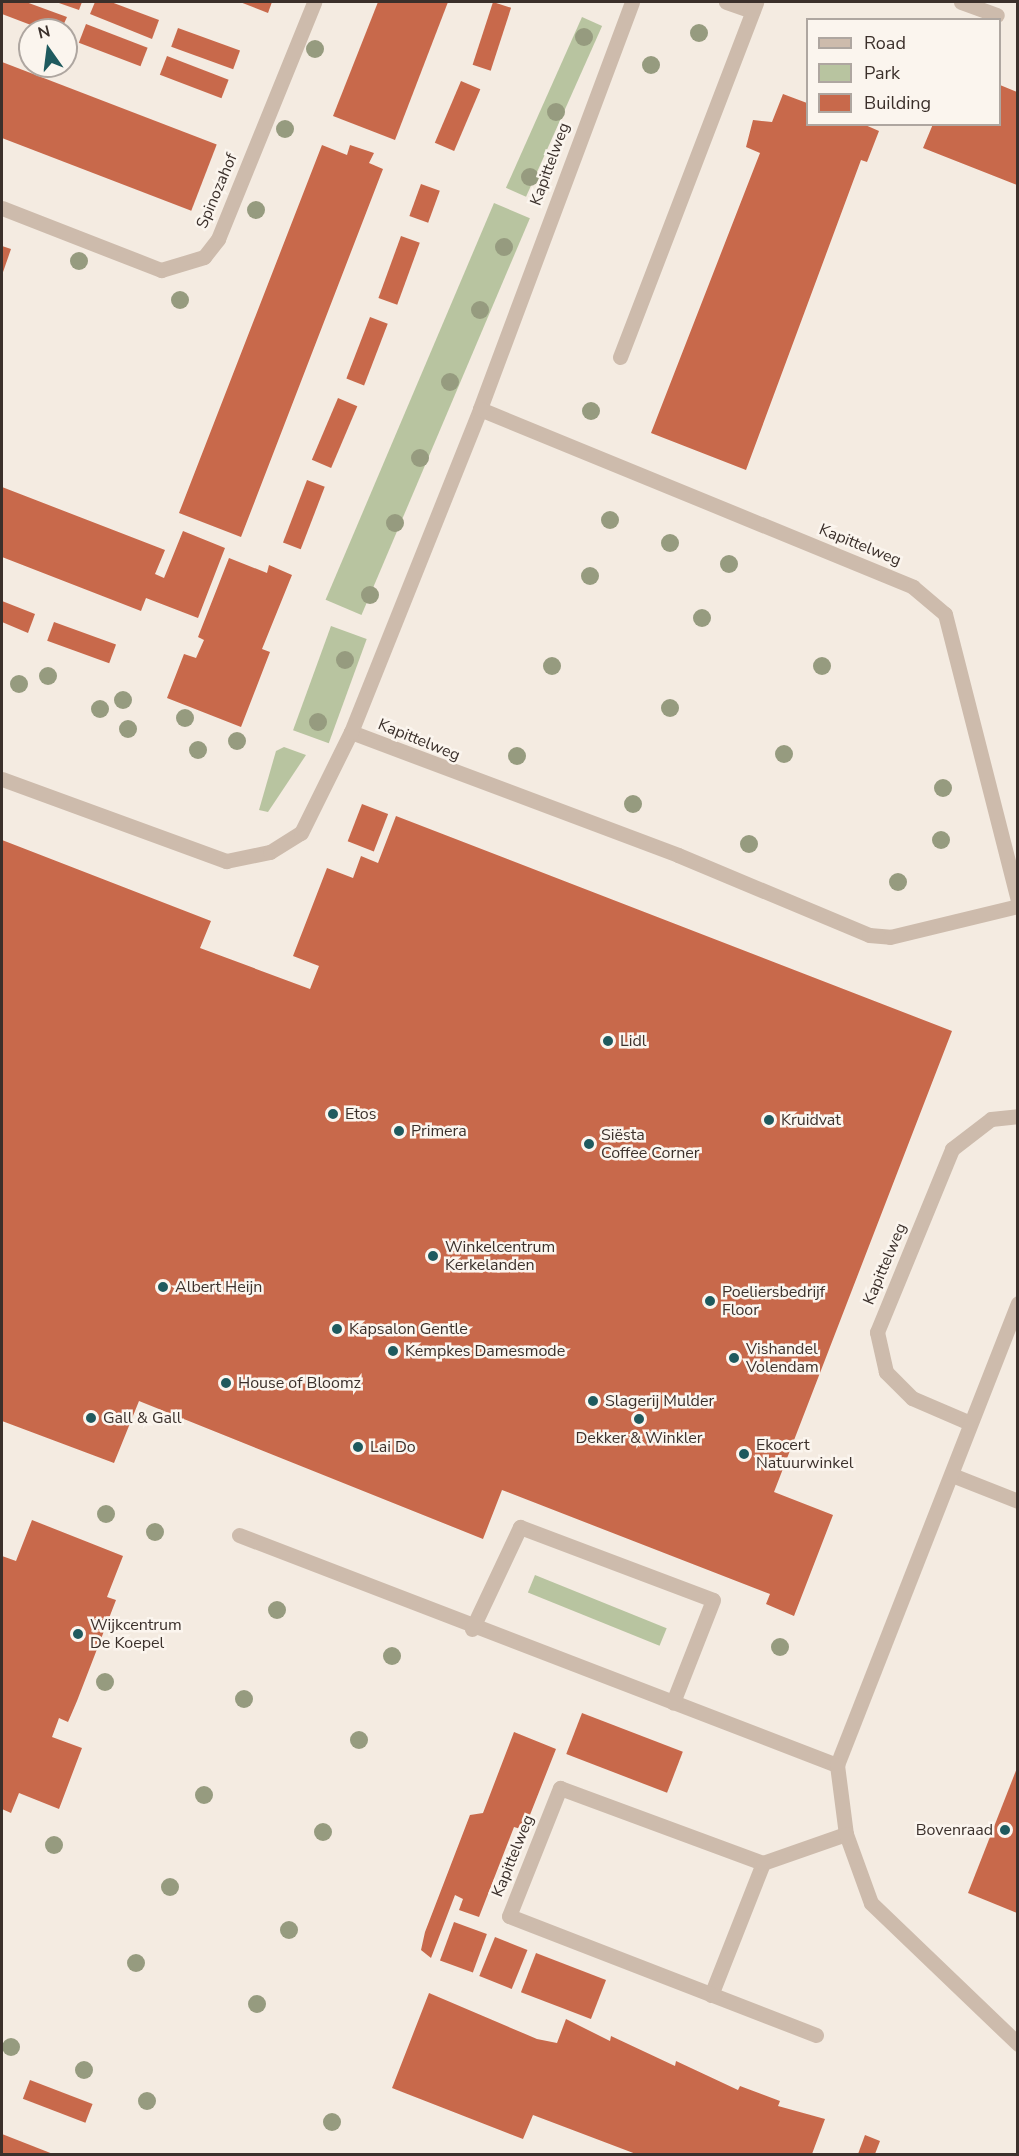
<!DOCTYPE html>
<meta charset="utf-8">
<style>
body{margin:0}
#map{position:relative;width:1019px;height:2156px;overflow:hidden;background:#f4ebe1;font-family:"Nunito Sans",sans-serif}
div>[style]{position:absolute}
.green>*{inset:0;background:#b8c4a0;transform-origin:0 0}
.building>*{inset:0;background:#c8694b;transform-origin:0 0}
.service>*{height:15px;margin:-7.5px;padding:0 7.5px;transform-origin:7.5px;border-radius:7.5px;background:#cdbbac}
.minor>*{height:15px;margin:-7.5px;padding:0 7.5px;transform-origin:7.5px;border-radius:7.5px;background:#cdbbac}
.trees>*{width:18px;height:18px;margin:-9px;border-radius:50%;background:#969b7f}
.dots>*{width:16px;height:16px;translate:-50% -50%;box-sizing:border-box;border:3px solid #fbf5ee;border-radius:50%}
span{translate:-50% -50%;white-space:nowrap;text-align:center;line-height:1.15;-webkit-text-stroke:5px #fbf5ee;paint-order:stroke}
.street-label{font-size:16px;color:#3b302b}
.poi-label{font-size:16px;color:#3b302b}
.left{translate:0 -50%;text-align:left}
.right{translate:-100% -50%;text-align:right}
.frame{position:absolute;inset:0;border:3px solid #3b302b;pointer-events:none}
.legend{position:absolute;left:806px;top:18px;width:195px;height:108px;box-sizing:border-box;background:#fbf5ee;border:2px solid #aea6a0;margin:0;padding:8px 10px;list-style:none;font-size:18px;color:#3b302b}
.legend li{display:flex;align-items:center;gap:12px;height:30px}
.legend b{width:30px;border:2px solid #aea6a0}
.north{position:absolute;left:18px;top:18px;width:60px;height:60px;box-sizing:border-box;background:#fbf5ee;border:2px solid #aea6a0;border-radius:50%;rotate:346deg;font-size:16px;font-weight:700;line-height:24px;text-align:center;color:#3b302b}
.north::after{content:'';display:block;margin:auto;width:21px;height:27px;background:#1f5a5e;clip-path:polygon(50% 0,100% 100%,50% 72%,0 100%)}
</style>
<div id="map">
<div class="green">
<i style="left:582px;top:17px;width:22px;height:187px;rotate:24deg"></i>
<i style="left:494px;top:203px;width:39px;height:431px;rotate:23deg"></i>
<i style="left:331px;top:626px;width:38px;height:111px;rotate:20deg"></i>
<i style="clip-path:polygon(284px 747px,306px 755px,268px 812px,259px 810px,276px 751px)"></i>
<i style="left:535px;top:1575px;width:142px;height:19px;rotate:22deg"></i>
</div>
<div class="building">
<i style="clip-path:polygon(2px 2px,26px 2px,67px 17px,61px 30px,44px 30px,2px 14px)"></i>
<i style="clip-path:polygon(56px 2px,82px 2px,79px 10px)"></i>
<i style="clip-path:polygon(95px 2px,111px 2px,159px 20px,152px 39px,90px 14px)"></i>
<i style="clip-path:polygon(240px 2px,272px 2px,268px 13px)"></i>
<i style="clip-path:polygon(378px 2px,448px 2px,395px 140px,333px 116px)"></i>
<i style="left:493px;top:2px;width:19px;height:66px;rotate:18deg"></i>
<i style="left:86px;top:24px;width:66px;height:20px;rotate:21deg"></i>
<i style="left:178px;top:28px;width:66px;height:20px;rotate:20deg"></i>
<i style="left:167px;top:56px;width:66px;height:20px;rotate:21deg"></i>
<i style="left:2px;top:62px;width:230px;height:71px;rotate:21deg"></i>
<i style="left:461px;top:81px;width:21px;height:67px;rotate:23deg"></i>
<i style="clip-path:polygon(1000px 85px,1017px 92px,1017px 185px,923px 148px,933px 124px,1000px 124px)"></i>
<i style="clip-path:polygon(783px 94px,807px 103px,807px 124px,863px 124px,879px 131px,867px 162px,861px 160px,746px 470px,651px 433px,760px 153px,746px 147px,753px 120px,772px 122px)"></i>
<i style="clip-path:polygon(322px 145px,347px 155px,350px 145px,374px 153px,369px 163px,383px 169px,241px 537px,179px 513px)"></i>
<i style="left:421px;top:184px;width:20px;height:34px;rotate:20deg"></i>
<i style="left:401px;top:236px;width:20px;height:66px;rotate:20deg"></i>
<i style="clip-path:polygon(2px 246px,11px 249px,2px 275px)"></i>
<i style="left:370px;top:317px;width:19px;height:66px;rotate:21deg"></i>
<i style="left:338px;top:398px;width:21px;height:67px;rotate:23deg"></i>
<i style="left:307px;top:480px;width:19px;height:67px;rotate:21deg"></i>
<i style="clip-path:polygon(2px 487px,165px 550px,155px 574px,164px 578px,183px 531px,225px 548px,198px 618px,146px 598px,141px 611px,2px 557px)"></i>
<i style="clip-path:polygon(229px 558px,267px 573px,269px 565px,292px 575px,262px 649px,270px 652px,241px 727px,167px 698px,184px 654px,196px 658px,204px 640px,198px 637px)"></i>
<i style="clip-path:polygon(2px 601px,35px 614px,28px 633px,2px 622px)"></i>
<i style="left:54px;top:622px;width:66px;height:20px;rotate:20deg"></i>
<i style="left:362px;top:804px;width:28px;height:40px;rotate:21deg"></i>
<i style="clip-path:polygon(396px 816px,952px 1031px,774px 1492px,833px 1515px,794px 1616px,766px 1604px,770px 1594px,502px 1490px,483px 1539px,139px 1401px,114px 1463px,2px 1421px,2px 840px,211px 921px,200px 948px,310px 989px,319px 966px,293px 956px,327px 868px,353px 878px,361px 856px,378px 863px)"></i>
<i style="clip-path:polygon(32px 1520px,123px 1556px,107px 1597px,116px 1600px,77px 1701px,68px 1722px,59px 1718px,52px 1737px,82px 1748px,59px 1809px,19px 1793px,11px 1813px,2px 1809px,2px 1556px,16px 1561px)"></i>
<i style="left:582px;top:1713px;width:108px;height:44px;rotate:21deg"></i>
<i style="clip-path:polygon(514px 1732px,556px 1749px,524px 1830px,514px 1827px,479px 1917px,459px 1910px,463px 1899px,455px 1895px,431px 1958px,421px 1950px,425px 1932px,470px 1815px,483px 1813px)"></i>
<i style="clip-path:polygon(1017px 1768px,1017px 1913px,968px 1893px)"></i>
<i style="left:454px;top:1922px;width:35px;height:41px;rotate:20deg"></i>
<i style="left:495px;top:1937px;width:35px;height:42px;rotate:22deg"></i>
<i style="left:536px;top:1953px;width:75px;height:42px;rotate:21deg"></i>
<i style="clip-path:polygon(429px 1993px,537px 2039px,557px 2043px,566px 2019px,610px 2041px,611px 2036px,675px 2066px,676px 2061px,738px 2090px,740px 2086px,780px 2101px,778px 2106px,825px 2119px,812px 2154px,636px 2154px,533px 2115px,523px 2139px,392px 2088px)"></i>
<i style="left:30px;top:2080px;width:67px;height:20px;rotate:21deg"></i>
<i style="clip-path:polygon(2px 2134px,53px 2154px,2px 2154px)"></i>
<i style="clip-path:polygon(865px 2135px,880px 2141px,875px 2154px,858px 2154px)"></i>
</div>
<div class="service">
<i style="left:726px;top:2px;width:28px;rotate:19deg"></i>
<i style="left:961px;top:2px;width:38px;rotate:20deg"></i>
<i style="left:620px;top:357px;width:380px;rotate:-69deg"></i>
<i style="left:351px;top:732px;width:349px;rotate:20.6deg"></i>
<i style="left:678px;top:855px;width:207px;rotate:22.7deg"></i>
<i style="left:869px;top:935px;width:21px;rotate:5deg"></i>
<i style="left:890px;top:937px;width:132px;rotate:-13.6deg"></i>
<i style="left:2px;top:779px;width:239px;rotate:20.1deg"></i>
<i style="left:226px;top:861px;width:45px;rotate:-11.6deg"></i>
<i style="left:270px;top:852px;width:36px;rotate:-32deg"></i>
<i style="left:301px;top:833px;width:113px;rotate:-63.7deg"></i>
<i style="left:351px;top:732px;width:348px;rotate:-68.2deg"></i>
<i style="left:970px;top:1423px;width:63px;rotate:-156.7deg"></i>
<i style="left:912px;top:1398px;width:37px;rotate:-135deg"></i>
<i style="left:886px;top:1372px;width:41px;rotate:-102.7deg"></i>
<i style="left:877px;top:1332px;width:198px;rotate:-67.7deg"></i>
<i style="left:952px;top:1149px;width:49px;rotate:-37.6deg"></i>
<i style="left:991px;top:1119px;width:27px;rotate:-6deg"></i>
<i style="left:952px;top:1475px;width:71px;rotate:21.5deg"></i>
<i style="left:239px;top:1535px;width:641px;rotate:21.04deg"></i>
<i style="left:472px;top:1629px;width:113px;rotate:-64.8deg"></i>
<i style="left:520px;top:1527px;width:206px;rotate:20.7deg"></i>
<i style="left:713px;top:1600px;width:110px;rotate:111.4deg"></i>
<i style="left:711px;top:1995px;width:142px;rotate:-68.5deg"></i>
<i style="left:816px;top:2035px;width:329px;rotate:-158.8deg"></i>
<i style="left:509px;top:1916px;width:138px;rotate:-68.3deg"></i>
<i style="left:560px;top:1788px;width:216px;rotate:20.3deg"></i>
<i style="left:763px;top:1863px;width:88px;rotate:-19.3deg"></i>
</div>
<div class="minor">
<i style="left:632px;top:2px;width:434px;rotate:110.5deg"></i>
<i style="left:480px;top:409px;width:468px;rotate:22.3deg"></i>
<i style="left:913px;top:587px;width:42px;rotate:40.2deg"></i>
<i style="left:945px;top:614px;width:296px;rotate:75.7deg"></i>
<i style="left:2px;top:208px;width:171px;rotate:21.3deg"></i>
<i style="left:161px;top:270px;width:45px;rotate:-16.8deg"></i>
<i style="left:204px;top:257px;width:23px;rotate:-52deg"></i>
<i style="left:218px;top:239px;width:256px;rotate:-67.9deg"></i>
<i style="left:1018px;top:1303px;width:496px;rotate:111.4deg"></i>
<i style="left:837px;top:1765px;width:70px;rotate:82.6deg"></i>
<i style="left:846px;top:1834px;width:73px;rotate:70.1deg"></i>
<i style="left:871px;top:1903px;width:204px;rotate:43.8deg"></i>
</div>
<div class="trees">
<i style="left:699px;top:33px"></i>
<i style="left:584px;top:37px"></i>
<i style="left:315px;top:49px"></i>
<i style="left:651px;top:65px"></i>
<i style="left:556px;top:112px"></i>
<i style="left:285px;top:129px"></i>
<i style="left:530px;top:177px"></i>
<i style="left:256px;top:210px"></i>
<i style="left:504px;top:247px"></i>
<i style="left:79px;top:261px"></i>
<i style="left:180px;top:300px"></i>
<i style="left:480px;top:310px"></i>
<i style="left:450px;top:382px"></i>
<i style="left:591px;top:411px"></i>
<i style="left:420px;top:458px"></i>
<i style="left:610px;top:520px"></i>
<i style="left:395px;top:523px"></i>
<i style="left:670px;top:543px"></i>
<i style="left:729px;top:564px"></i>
<i style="left:590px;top:576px"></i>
<i style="left:370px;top:595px"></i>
<i style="left:702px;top:618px"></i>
<i style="left:345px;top:660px"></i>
<i style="left:552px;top:666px"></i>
<i style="left:822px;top:666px"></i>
<i style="left:48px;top:676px"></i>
<i style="left:19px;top:684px"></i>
<i style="left:123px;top:700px"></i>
<i style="left:670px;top:708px"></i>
<i style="left:100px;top:709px"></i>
<i style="left:185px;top:718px"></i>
<i style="left:318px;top:722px"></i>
<i style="left:128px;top:729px"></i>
<i style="left:237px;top:741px"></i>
<i style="left:198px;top:750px"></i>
<i style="left:784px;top:754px"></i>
<i style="left:517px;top:756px"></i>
<i style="left:943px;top:788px"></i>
<i style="left:633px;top:804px"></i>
<i style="left:941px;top:840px"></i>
<i style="left:749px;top:844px"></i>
<i style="left:898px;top:882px"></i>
<i style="left:106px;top:1514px"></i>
<i style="left:155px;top:1532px"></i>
<i style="left:277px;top:1610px"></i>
<i style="left:780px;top:1647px"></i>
<i style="left:392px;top:1656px"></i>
<i style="left:105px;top:1682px"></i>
<i style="left:244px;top:1699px"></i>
<i style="left:359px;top:1740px"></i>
<i style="left:204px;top:1795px"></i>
<i style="left:323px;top:1832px"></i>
<i style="left:54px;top:1845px"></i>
<i style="left:170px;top:1887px"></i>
<i style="left:289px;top:1930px"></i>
<i style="left:136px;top:1963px"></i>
<i style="left:257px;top:2004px"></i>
<i style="left:11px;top:2047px"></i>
<i style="left:84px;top:2070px"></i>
<i style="left:147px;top:2101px"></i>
<i style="left:332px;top:2122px"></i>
</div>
<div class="dots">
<i style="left:608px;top:1041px;background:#1f5a5e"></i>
<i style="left:333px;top:1114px;background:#1f5a5e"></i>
<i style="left:769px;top:1120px;background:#1f5a5e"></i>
<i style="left:399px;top:1131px;background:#1f5a5e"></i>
<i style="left:589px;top:1144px;background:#1f5a5e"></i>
<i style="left:433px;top:1256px;background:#1f5a5e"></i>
<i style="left:163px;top:1287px;background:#1f5a5e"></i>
<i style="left:710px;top:1301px;background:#1f5a5e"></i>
<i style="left:337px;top:1329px;background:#1f5a5e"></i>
<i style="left:393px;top:1351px;background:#1f5a5e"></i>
<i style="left:734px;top:1358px;background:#1f5a5e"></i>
<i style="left:226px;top:1383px;background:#1f5a5e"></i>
<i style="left:593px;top:1401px;background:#1f5a5e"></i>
<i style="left:91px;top:1418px;background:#1f5a5e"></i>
<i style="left:639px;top:1419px;background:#1f5a5e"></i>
<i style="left:358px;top:1447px;background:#1f5a5e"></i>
<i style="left:744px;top:1454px;background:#1f5a5e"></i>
<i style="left:78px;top:1634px;background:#1f5a5e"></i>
<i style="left:1005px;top:1830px;background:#1f5a5e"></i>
</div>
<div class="street-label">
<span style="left:550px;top:164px;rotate:-70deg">Kapittelweg</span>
<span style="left:217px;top:191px;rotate:-67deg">Spinozahof</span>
<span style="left:860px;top:545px;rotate:22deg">Kapittelweg</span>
<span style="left:419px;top:740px;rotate:22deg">Kapittelweg</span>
<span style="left:885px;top:1264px;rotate:-67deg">Kapittelweg</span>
<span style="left:513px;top:1856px;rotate:-68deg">Kapittelweg</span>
</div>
<div class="poi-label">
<span class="left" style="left:620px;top:1041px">Lidl</span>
<span class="left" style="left:345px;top:1114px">Etos</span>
<span class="left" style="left:781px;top:1120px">Kruidvat</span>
<span class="left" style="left:411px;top:1131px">Primera</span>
<span class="left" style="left:601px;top:1144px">Siësta<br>Coffee Corner</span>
<span class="left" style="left:445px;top:1256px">Winkelcentrum<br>Kerkelanden</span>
<span class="left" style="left:175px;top:1287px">Albert Heijn</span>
<span class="left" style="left:722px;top:1301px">Poeliersbedrijf<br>Floor</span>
<span class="left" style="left:349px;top:1329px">Kapsalon Gentle</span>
<span class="left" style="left:746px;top:1358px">Vishandel<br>Volendam</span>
<span class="left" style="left:405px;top:1351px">Kempkes Damesmode</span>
<span class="left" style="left:238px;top:1383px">House of Bloomz</span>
<span class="left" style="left:605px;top:1401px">Slagerij Mulder</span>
<span class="left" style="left:103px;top:1418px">Gall &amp; Gall</span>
<span style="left:639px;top:1438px">Dekker &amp; Winkler</span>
<span class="left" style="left:756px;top:1454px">Ekocert<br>Natuurwinkel</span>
<span class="left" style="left:370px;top:1447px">Lai Do</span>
<span class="left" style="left:90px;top:1634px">Wijkcentrum<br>De Koepel</span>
<span class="right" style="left:993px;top:1830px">Bovenraad</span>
</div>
<div class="frame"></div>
<ul class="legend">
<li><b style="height:8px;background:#cdbbac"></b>Road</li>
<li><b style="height:16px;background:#b8c4a0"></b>Park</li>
<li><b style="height:16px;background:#c8694b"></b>Building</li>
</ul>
<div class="north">N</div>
</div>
